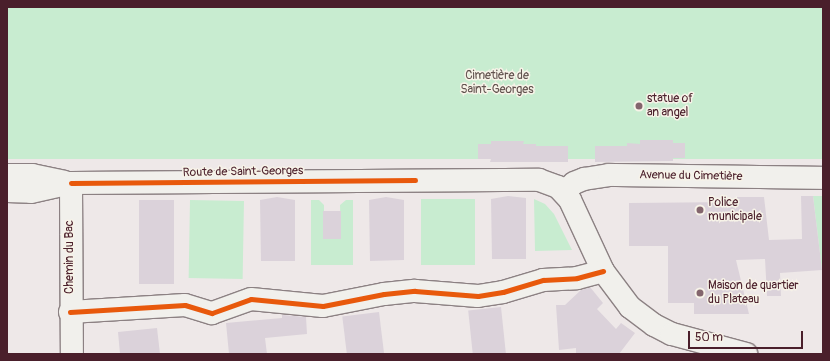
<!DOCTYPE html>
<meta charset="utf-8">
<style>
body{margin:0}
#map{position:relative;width:830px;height:361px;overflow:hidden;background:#eee8e8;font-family:Pangolin,sans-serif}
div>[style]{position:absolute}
.green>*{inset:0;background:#c8ecd0;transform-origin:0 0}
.building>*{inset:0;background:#dbd2da;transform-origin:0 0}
.roads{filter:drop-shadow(1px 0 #8c8183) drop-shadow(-1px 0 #8c8183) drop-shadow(0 1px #8c8183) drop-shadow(0 -1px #8c8183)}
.minor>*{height:22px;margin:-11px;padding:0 11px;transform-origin:11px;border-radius:11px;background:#f1f0ec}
.cycleway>*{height:5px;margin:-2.5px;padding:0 2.5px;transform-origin:2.5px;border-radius:2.5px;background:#e8590c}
.dots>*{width:11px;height:11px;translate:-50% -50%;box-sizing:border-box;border:2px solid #f7f3e8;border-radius:50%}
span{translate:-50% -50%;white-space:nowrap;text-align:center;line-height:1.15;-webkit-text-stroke:3px #f7f3e8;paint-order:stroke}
.park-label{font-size:12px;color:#62534f}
.poi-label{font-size:12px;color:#4a1f2b}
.left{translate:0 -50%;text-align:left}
.street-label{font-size:12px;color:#4a1f2b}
.frame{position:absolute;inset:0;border:8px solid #4a1f2b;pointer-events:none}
.scale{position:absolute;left:688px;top:331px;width:115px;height:18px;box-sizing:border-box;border:2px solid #4a1f2b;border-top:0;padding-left:5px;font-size:12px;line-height:14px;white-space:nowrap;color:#4a1f2b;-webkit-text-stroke:3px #f7f3e8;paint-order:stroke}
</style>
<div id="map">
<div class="green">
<i style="left:7px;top:7px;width:816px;height:152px"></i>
<i style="clip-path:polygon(813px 196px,823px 196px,823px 281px,822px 270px)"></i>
<i style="left:421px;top:199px;width:54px;height:66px"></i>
<i style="clip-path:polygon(534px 199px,545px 204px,554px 214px,572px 250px,535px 251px)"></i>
<i style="left:190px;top:200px;width:54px;height:78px;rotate:1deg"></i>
<i style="clip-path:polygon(311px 200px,319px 200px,324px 205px,324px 239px,341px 239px,340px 205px,346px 200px,353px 200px,353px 265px,311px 265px)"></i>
</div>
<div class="building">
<i style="clip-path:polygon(640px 140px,673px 140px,673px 143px,685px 143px,685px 158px,673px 158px,673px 161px,595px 162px,595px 146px,627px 146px,627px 143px,640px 144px)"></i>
<i style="clip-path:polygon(491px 141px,524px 141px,523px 144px,536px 144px,536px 146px,568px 146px,568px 162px,490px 162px,491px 159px,478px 159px,478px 144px,491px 144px)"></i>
<i style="clip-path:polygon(508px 196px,526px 198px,526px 259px,492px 259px,491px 199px)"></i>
<i style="clip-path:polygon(801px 196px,813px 196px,822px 270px,780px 273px,781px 296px,767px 296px,765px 259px,736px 260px,749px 314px,694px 314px,694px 303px,668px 303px,668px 246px,629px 246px,629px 203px,735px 202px,737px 197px,764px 197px,769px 240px,802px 239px)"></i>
<i style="clip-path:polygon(277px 197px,295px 200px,295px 261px,261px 261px,260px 200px)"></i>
<i style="clip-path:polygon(386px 197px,404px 200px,404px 260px,370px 261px,369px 200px)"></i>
<i style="left:174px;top:200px;width:84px;height:35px;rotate:90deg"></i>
<i style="left:323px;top:211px;width:18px;height:28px"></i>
<i style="clip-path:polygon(590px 287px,603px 303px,597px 309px,616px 329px,621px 323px,635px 333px,619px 354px,576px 354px,576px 348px,559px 350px,556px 305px,565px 305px,581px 290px)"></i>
<i style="left:501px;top:307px;width:47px;height:33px;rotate:84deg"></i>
<i style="left:379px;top:312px;width:42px;height:37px;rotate:83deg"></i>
<i style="clip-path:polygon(282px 315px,306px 317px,307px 334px,265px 338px,267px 354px,229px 354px,226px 323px,282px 318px)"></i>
<i style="clip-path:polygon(157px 328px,160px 354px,120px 354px,118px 332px)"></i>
</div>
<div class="roads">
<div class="minor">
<i style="left:7px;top:175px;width:25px"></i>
<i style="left:32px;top:175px;width:33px;rotate:12deg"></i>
<i style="left:71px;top:183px;width:171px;rotate:89.7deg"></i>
<i style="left:7px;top:191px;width:24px;rotate:2deg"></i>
<i style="left:31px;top:192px;width:41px;rotate:-12.7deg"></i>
<i style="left:71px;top:183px;width:468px;rotate:-0.4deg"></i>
<i style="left:539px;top:180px;width:20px;rotate:20deg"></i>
<i style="left:558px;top:187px;width:18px;rotate:47deg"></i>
<i style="left:570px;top:200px;width:78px;rotate:65.1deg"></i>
<i style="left:603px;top:271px;width:45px;rotate:53.1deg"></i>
<i style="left:630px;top:307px;width:30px;rotate:37deg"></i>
<i style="left:654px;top:325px;width:20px;rotate:27deg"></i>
<i style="left:672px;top:334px;width:77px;rotate:15.1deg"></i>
<i style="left:564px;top:192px;width:13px;rotate:-42deg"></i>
<i style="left:574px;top:183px;width:11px;rotate:-22deg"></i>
<i style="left:584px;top:179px;width:25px;rotate:-9deg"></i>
<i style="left:609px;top:175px;width:214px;rotate:0.8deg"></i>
<i style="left:70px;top:312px;width:115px;rotate:-3.5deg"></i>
<i style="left:185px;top:305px;width:28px;rotate:17deg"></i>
<i style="left:212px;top:313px;width:41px;rotate:-19.7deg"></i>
<i style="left:251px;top:299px;width:72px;rotate:5.6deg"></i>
<i style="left:323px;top:306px;width:62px;rotate:-11.1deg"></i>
<i style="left:384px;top:294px;width:31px;rotate:-6deg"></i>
<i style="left:415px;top:291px;width:63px;rotate:4.5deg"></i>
<i style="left:478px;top:296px;width:25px;rotate:-9deg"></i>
<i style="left:503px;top:292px;width:42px;rotate:-16.7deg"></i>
<i style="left:543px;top:280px;width:34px;rotate:-3deg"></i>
<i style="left:577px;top:278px;width:27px;rotate:-15deg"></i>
</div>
</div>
<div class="cycleway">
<i style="left:71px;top:183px;width:344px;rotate:-0.5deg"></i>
<i style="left:70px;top:312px;width:115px;rotate:-3.5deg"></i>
<i style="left:185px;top:305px;width:28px;rotate:17deg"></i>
<i style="left:212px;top:313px;width:41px;rotate:-19.7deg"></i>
<i style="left:251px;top:299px;width:72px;rotate:5.6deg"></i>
<i style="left:323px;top:306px;width:62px;rotate:-11.1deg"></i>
<i style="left:384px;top:294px;width:31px;rotate:-6deg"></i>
<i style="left:415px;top:291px;width:63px;rotate:4.5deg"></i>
<i style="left:478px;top:296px;width:25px;rotate:-9deg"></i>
<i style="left:503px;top:292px;width:42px;rotate:-16.7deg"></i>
<i style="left:543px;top:280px;width:34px;rotate:-3deg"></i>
<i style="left:577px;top:278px;width:27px;rotate:-15deg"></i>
</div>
<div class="dots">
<i style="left:639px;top:106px;background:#83656d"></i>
<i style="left:700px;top:210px;background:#83656d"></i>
<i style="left:700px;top:293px;background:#83656d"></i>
</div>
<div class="park-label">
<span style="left:497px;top:83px">Cimetière de<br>Saint-Georges</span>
</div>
<div class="poi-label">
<span class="left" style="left:647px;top:106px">statue of<br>an angel</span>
<span class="left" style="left:708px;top:210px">Police<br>municipale</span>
<span class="left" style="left:708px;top:293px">Maison de quartier<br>du Plateau</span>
</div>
<div class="street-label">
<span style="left:243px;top:172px;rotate:-1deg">Route de Saint-Georges</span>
<span style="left:691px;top:176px;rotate:1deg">Avenue du Cimetière</span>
<span style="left:70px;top:257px;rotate:-90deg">Chemin du Bac</span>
</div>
<div class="frame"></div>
<div class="scale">50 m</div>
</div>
